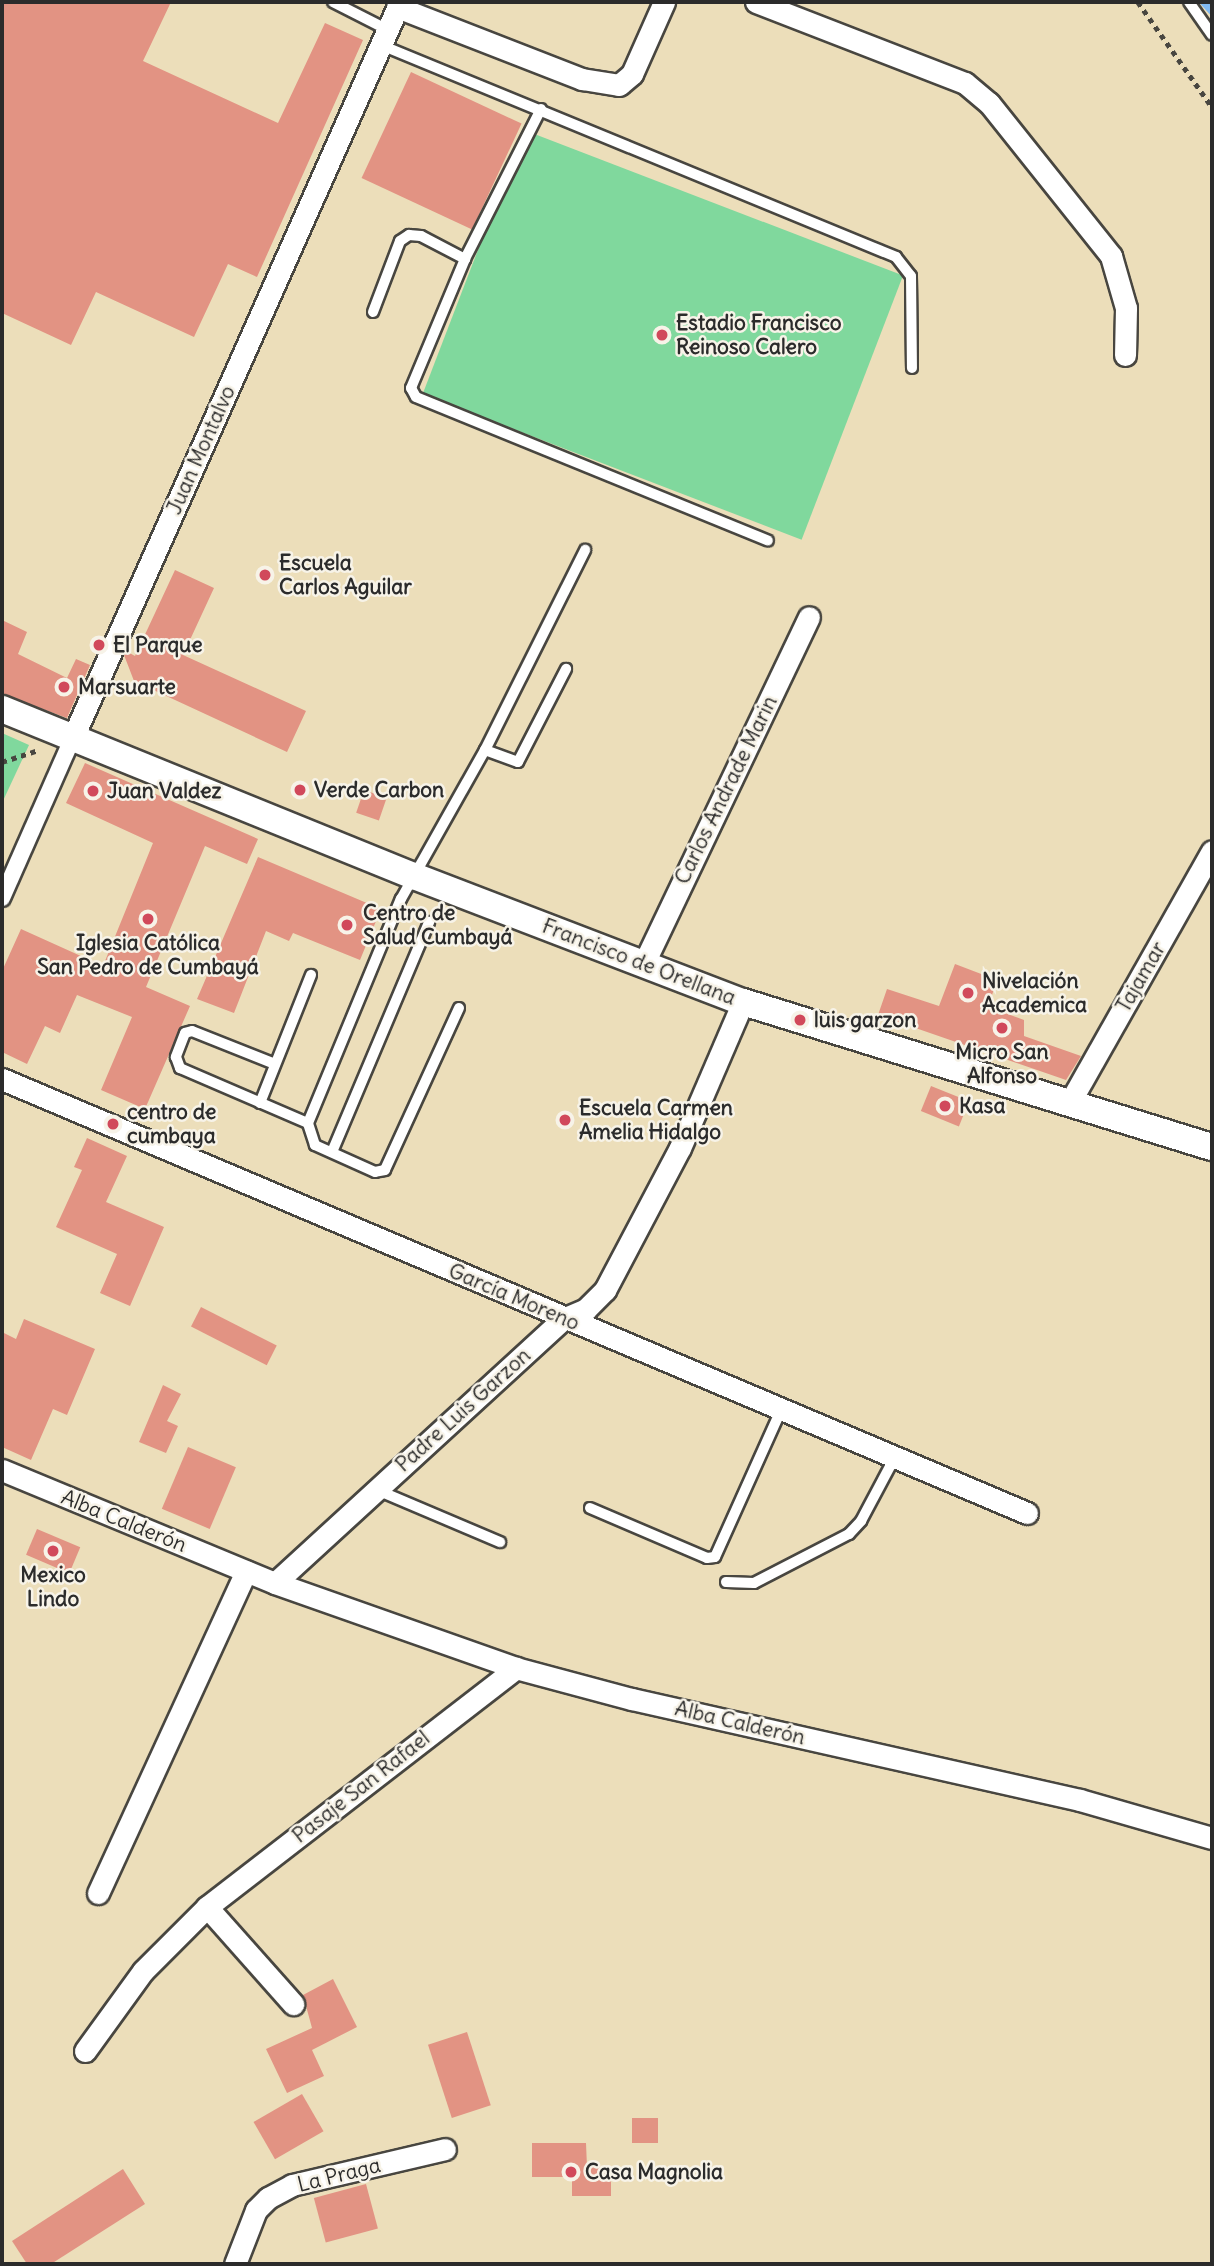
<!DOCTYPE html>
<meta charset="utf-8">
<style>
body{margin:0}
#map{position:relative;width:1214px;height:2266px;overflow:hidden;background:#ecdeba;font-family:Delius,sans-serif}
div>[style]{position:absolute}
.green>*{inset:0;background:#80d89d;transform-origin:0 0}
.stream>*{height:8px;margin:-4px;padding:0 4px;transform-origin:4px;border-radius:4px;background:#81b9f1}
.building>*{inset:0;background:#e29383;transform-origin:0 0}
.path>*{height:4.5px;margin-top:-2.25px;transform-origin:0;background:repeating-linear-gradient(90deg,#484640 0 5px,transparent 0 10px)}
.roads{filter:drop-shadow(2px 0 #484640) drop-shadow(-2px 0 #484640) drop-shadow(0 2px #484640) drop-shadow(0 -2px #484640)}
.service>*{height:10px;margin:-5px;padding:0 5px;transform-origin:5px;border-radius:5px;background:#fff}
.pedestrian>*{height:16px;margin:-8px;padding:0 8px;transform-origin:8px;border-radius:8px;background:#fff}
.minor>*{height:21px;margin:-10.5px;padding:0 10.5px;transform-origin:10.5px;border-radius:10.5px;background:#fff}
.tertiary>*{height:26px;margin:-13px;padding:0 13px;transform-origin:13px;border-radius:13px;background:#fff}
.dots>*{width:19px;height:19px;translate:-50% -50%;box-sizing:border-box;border:4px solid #f7f3e8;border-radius:50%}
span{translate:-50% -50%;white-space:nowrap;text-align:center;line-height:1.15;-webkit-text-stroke:5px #f7f3e8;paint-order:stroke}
.poi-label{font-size:21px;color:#2b2b2b;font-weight:700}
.left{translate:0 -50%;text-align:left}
.street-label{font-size:21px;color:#2b2b2b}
.frame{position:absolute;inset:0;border:4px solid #2b2b2b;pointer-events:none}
</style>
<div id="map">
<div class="green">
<i style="left:524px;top:130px;width:406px;height:283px;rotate:21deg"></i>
<i style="clip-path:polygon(2px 733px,29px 745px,2px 803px)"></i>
</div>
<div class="stream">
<i style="left:1204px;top:2px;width:12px;rotate:48deg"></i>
</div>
<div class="building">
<i style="clip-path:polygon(2px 2px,171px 2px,143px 61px,278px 123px,325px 23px,363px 40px,257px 277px,228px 264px,194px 337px,96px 292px,71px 345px,2px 313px)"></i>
<i style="left:411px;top:72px;width:122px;height:117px;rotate:25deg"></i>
<i style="clip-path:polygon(175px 570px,214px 588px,183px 655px,306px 711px,287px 752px,134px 681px,124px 655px,126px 651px,135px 656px)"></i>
<i style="clip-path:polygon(2px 620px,27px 632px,18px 654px,67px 678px,76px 659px,90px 665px,67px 718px,2px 694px)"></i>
<i style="clip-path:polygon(85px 763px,258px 839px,247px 864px,205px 846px,146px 987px,190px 1006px,145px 1109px,101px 1090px,132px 1017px,77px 995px,60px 1033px,45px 1026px,27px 1064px,2px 1052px,2px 971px,21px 929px,103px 966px,153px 843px,66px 803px)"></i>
<i style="left:364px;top:790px;width:24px;height:24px;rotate:19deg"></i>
<i style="clip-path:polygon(258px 857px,381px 909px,360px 960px,293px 933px,289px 941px,266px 931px,234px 1013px,197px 999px)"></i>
<i style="clip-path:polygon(955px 964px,997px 980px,988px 1007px,1024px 1020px,1024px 1036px,1081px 1056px,1066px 1080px,878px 1015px,887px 989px,939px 1006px)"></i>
<i style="left:931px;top:1086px;width:41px;height:27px;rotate:22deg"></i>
<i style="clip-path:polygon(87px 1138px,127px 1156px,106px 1202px,164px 1227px,130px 1306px,100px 1293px,117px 1254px,56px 1227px,82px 1170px,74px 1167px)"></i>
<i style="left:201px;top:1307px;width:85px;height:22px;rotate:27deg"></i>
<i style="clip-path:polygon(24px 1319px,95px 1349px,67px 1415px,53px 1409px,31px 1460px,2px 1447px,2px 1332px,16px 1339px)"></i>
<i style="clip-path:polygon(163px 1385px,181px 1394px,167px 1421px,178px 1426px,166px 1453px,139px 1442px)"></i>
<i style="left:188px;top:1447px;width:52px;height:67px;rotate:23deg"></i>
<i style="left:37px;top:1529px;width:47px;height:28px;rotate:23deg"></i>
<i style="clip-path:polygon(333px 1979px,357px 2027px,312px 2050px,324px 2076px,287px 2093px,266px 2049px,312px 2028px,303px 1995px)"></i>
<i style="left:467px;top:2032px;width:77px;height:41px;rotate:72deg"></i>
<i style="left:302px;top:2094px;width:43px;height:56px;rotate:60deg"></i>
<i style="left:658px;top:2118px;width:25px;height:26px;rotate:90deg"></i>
<i style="clip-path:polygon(532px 2143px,586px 2143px,587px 2167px,611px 2167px,611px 2196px,572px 2196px,572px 2177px,532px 2177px)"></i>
<i style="clip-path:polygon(123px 2169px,145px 2204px,51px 2264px,27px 2264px,12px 2241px)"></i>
<i style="left:366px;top:2184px;width:46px;height:54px;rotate:75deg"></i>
</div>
<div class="path">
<i style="left:1138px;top:2px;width:128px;rotate:54.8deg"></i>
<i style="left:2px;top:762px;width:38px;rotate:-18deg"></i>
</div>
<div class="roads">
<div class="service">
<i style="left:333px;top:2px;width:59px;rotate:27deg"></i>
<i style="left:1189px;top:2px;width:40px;rotate:55.1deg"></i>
<i style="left:381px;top:45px;width:557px;rotate:22.37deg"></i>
<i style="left:896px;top:257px;width:24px;rotate:52deg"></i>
<i style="left:911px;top:276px;width:92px;rotate:89.4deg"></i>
<i style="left:541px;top:109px;width:168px;rotate:116.9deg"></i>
<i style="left:465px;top:259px;width:140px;rotate:112.7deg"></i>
<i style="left:411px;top:388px;width:10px;rotate:61deg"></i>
<i style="left:416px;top:397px;width:380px;rotate:22.2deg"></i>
<i style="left:373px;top:312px;width:76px;rotate:-69.2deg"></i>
<i style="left:400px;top:241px;width:11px;rotate:-34deg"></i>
<i style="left:409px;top:235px;width:12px;rotate:5deg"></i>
<i style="left:421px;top:236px;width:50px;rotate:27.6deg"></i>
<i style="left:485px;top:750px;width:35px;rotate:20deg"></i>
<i style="left:518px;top:762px;width:105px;rotate:-62.7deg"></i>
<i style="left:459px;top:1008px;width:178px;rotate:114.6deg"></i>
<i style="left:385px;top:1170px;width:10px;rotate:169deg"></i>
<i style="left:375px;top:1172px;width:66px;rotate:-155.8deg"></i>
<i style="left:315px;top:1145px;width:23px;rotate:-108deg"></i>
<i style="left:308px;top:1123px;width:243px;rotate:-67.5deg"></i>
<i style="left:401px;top:899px;width:171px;rotate:-60.6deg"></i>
<i style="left:485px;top:750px;width:224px;rotate:-63.4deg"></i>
<i style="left:275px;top:1064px;width:89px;rotate:-158.3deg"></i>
<i style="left:192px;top:1031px;width:7px;rotate:164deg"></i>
<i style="left:185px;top:1033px;width:26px;rotate:111deg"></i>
<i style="left:176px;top:1057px;width:12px;rotate:70deg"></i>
<i style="left:180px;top:1068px;width:139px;rotate:23.3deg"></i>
<i style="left:260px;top:1103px;width:138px;rotate:-68.3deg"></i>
<i style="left:332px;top:1152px;width:250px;rotate:-67.1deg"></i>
<i style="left:375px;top:1489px;width:136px;rotate:23deg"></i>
<i style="left:590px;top:1508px;width:127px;rotate:23.1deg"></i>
<i style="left:707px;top:1558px;width:8px;rotate:-7deg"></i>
<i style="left:715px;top:1557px;width:161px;rotate:-65.8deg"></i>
<i style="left:726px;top:1582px;width:28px;rotate:2deg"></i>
<i style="left:754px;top:1583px;width:107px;rotate:-27.3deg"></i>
<i style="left:849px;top:1534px;width:18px;rotate:-47deg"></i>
<i style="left:861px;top:1521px;width:72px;rotate:-62deg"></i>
</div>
<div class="pedestrian">
<i style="left:2px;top:898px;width:176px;rotate:-66.2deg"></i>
</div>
<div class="minor">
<i style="left:756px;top:2px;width:224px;rotate:21.2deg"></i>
<i style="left:965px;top:83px;width:31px;rotate:40deg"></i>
<i style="left:989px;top:103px;width:196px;rotate:51.4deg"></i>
<i style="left:1111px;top:256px;width:54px;rotate:73.9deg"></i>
<i style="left:1126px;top:308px;width:47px;rotate:91.2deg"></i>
<i style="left:397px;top:7px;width:199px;rotate:21.3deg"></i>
<i style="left:582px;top:79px;width:37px;rotate:9deg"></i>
<i style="left:619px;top:85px;width:17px;rotate:-40deg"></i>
<i style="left:632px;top:74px;width:79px;rotate:-66deg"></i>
<i style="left:73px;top:737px;width:804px;rotate:-66.02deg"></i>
<i style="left:644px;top:963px;width:383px;rotate:-64.5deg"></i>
<i style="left:2px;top:1079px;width:1113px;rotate:22.95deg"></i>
<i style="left:1070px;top:1102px;width:288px;rotate:-60.5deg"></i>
<i style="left:2px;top:1470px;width:295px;rotate:22.5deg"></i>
<i style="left:275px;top:1583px;width:256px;rotate:19.4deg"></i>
<i style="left:516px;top:1668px;width:120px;rotate:15deg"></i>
<i style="left:632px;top:1699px;width:459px;rotate:12.7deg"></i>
<i style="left:1080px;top:1800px;width:137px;rotate:16.1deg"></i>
<i style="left:275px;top:1583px;width:391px;rotate:-42.5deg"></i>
<i style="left:563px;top:1319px;width:25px;rotate:-23deg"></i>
<i style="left:586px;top:1309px;width:27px;rotate:-45deg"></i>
<i style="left:605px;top:1290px;width:161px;rotate:-62.2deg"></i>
<i style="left:680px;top:1148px;width:159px;rotate:-66.7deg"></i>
<i style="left:98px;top:1893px;width:354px;rotate:-65.3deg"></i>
<i style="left:207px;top:1907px;width:130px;rotate:48.4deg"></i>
<i style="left:85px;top:2051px;width:99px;rotate:-54.1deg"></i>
<i style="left:143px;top:1971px;width:91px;rotate:-45deg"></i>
<i style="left:207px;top:1907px;width:391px;rotate:-37.7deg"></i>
<i style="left:235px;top:2264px;width:58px;rotate:-68.7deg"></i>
<i style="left:256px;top:2210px;width:17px;rotate:-45deg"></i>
<i style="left:268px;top:2198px;width:27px;rotate:-28deg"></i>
<i style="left:292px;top:2185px;width:157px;rotate:-13.2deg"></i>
</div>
<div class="tertiary">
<i style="left:2px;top:709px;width:445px;rotate:22.1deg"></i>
<i style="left:414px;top:876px;width:352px;rotate:21deg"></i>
<i style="left:743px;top:1002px;width:491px;rotate:17.2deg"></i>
</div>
</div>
<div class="dots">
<i style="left:662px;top:335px;background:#d1495b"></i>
<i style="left:265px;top:575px;background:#d1495b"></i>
<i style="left:99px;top:645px;background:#d1495b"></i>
<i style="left:64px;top:687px;background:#d1495b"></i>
<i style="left:300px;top:790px;background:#d1495b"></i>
<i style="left:93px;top:791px;background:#d1495b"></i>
<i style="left:148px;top:919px;background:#d1495b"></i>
<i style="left:347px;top:925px;background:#d1495b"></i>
<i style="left:968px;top:993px;background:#d1495b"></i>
<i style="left:800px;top:1020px;background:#d1495b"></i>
<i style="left:1002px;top:1028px;background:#d1495b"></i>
<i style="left:945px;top:1106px;background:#d1495b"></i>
<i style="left:565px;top:1120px;background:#d1495b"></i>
<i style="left:113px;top:1124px;background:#d1495b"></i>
<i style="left:53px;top:1551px;background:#d1495b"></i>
<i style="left:571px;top:2172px;background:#d1495b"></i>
</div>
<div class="poi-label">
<span class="left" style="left:676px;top:335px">Estadio Francisco<br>Reinoso Calero</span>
<span class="left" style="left:279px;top:575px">Escuela<br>Carlos Aguilar</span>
<span class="left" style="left:113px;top:645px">El Parque</span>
<span class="left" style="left:78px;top:687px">Marsuarte</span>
<span class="left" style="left:314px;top:790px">Verde Carbon</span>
<span class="left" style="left:107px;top:791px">Juan Valdez</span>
<span class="left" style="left:363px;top:925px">Centro de<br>Salud Cumbayá</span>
<span style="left:148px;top:955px">Iglesia Católica<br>San Pedro de Cumbayá</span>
<span class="left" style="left:982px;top:993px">Nivelación<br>Academica</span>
<span class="left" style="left:814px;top:1020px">luis garzon</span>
<span style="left:1002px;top:1064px">Micro San<br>Alfonso</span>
<span class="left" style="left:959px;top:1106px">Kasa</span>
<span class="left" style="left:579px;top:1120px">Escuela Carmen<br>Amelia Hidalgo</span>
<span class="left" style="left:127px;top:1124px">centro de<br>cumbaya</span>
<span style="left:53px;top:1587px">Mexico<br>Lindo</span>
<span class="left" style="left:585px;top:2172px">Casa Magnolia</span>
</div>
<div class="street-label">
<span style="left:201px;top:450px;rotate:-66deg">Juan Montalvo</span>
<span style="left:726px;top:790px;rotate:-64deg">Carlos Andrade Marin</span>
<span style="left:639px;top:962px;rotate:21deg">Francisco de Orellana</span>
<span style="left:1141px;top:977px;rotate:-60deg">Tajamar</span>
<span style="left:514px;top:1297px;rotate:23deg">García Moreno</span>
<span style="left:463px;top:1410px;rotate:-42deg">Padre Luis Garzon</span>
<span style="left:124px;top:1521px;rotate:22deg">Alba Calderón</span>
<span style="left:740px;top:1723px;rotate:13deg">Alba Calderón</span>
<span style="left:361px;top:1787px;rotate:-38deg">Pasaje San Rafael</span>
<span style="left:339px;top:2175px;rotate:-14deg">La Praga</span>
</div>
<div class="frame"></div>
</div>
